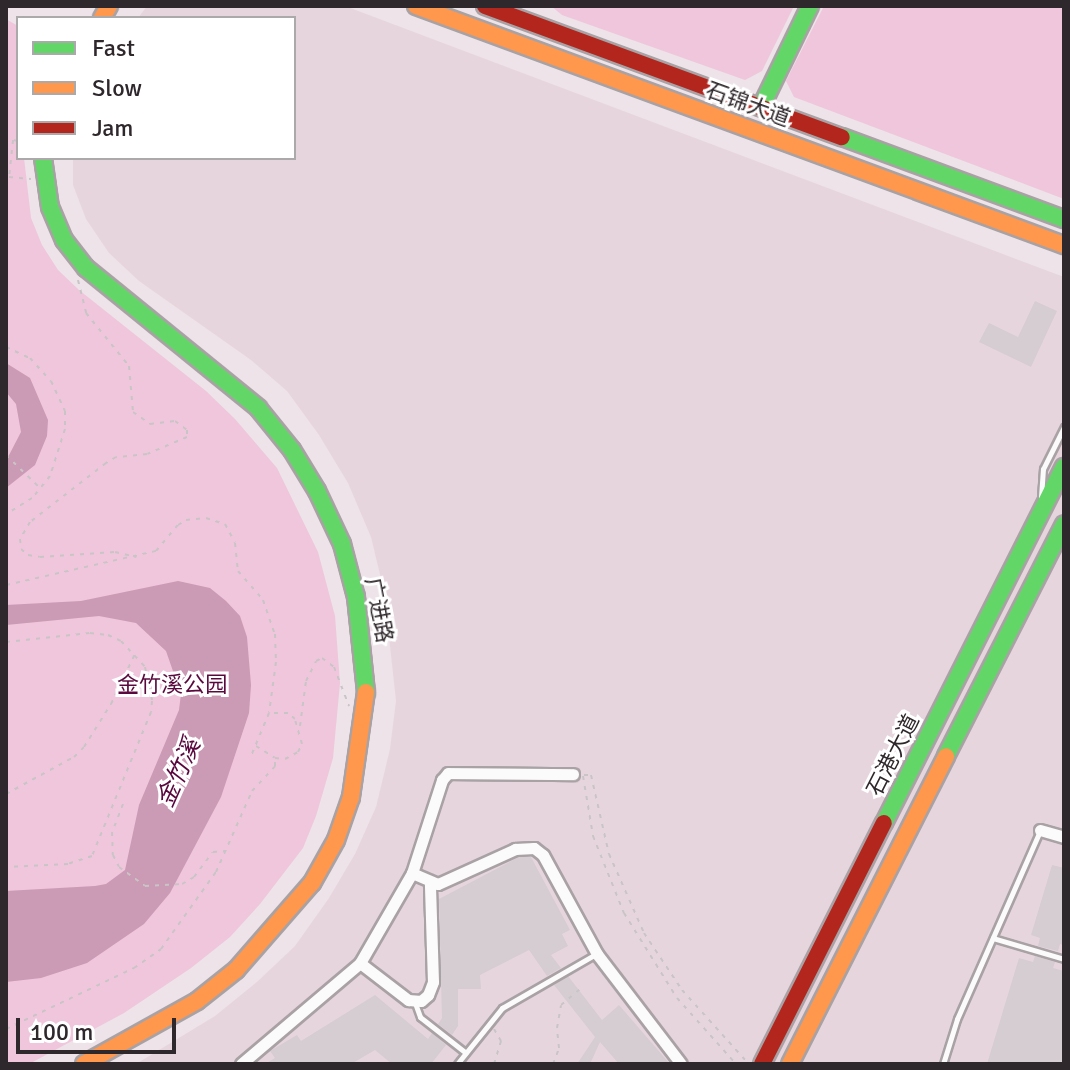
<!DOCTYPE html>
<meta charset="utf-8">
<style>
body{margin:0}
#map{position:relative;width:1070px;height:1070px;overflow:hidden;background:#ede3e8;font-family:Signika,"Noto Sans SC",sans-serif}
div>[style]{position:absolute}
.built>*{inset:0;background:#e7d5de}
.green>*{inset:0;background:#efc6db}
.water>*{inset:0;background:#cb9ab4}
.building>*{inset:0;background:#d5cdd1}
.path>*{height:2px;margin-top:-1px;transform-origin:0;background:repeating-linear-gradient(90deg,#c9c5c6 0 4px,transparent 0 10px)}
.roads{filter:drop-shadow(2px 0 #a9a2a5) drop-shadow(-2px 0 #a9a2a5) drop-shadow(0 2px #a9a2a5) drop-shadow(0 -2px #a9a2a5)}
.lane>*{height:5px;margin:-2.5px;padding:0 2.5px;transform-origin:2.5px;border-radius:2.5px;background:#fcfbfc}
.street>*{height:11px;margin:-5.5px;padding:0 5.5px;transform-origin:5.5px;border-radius:5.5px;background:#fcfbfc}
.fast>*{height:16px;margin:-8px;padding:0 8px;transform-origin:8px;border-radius:8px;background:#63d668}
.slow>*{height:16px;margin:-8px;padding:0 8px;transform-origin:8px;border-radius:8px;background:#ff974d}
.jam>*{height:16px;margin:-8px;padding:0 8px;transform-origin:8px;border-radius:8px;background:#b3261e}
span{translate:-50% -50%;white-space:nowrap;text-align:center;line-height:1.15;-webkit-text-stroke:6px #fff;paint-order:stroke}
.street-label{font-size:22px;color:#2e272b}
.park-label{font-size:22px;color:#5a093e}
.water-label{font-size:24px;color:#58063d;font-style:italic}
.frame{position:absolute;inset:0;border:8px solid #2e272b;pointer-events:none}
.legend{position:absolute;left:16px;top:16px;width:280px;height:144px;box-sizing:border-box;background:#fff;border:2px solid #aba9aa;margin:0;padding:10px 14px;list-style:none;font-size:24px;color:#2e272b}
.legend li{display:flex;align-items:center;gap:16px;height:40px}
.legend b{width:40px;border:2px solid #aba9aa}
.scale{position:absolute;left:16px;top:1018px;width:160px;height:36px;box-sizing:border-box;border:4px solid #2e272b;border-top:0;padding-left:10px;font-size:24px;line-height:28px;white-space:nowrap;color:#2e272b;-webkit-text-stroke:6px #fff;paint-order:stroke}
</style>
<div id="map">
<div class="built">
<i style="clip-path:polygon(147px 6px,345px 6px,1064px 277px,1064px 1064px,136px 1064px,215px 1016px,258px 981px,295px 946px,329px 898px,355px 854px,376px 807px,390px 749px,396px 701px,384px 591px,371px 537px,348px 483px,319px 435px,287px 391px,251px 360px,139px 281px,109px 253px,86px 219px,73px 185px,73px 158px,294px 158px,294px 18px,138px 18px)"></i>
</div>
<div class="green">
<i style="clip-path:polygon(551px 6px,794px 6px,762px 71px,745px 80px,562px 15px)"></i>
<i style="clip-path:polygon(824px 6px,1064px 6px,1064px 199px,794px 97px,786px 81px)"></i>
<i style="clip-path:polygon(6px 19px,18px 26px,18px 158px,24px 158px,31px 218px,42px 245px,58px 270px,79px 290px,206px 391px,235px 419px,277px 468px,318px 552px,335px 616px,340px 683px,333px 758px,316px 816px,303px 848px,260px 904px,230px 937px,191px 968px,124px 1013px,29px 1064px,6px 1064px)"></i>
</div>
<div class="water">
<i style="clip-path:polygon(6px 363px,30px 378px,48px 420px,47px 436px,35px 465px,6px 488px,6px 461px,21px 432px,16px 404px,6px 392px)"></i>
<i style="clip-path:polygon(178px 581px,210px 588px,226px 601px,240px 616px,247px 637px,251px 685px,249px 713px,221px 797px,170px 893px,144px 924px,87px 963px,41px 978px,6px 982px,6px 891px,95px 886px,106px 884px,125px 870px,139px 805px,179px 710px,181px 694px,166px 651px,136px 623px,99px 616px,6px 625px,6px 605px,81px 601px)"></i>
</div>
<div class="building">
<i style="clip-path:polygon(1035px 301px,1057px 311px,1031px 367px,979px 342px,989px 323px,1018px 337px)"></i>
<i style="clip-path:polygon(519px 857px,531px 857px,570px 930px,562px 934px,568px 946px,551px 955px,561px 968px,547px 976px,529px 950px,480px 975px,481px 989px,458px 989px,458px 1026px,452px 1035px,438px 1024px,442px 1018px,439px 899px)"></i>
<i style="clip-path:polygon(1052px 865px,1064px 868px,1064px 945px,1060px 944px,1058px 951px,1038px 946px,1040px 938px,1031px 935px)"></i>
<i style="clip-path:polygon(1035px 956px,1055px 962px,1053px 968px,1064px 971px,1064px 1064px,987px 1064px,1019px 958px,1033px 962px)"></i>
<i style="clip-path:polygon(568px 976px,602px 1020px,619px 1005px,670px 1064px,619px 1064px,600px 1042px,590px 1064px,577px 1064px,595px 1037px,554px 985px)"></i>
<i style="clip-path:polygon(375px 995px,428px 1039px,432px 1033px,446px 1045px,431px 1064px,392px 1064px,375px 1050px,351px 1064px,265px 1064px,275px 1058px,270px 1051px,297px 1035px,301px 1041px)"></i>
</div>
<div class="path">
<i style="left:18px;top:141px;width:5px;rotate:-169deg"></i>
<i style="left:13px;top:140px;width:37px;rotate:96deg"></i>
<i style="left:9px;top:177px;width:22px;rotate:5deg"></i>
<i style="left:78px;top:280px;width:34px;rotate:76deg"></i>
<i style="left:86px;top:313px;width:68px;rotate:50.9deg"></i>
<i style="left:129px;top:366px;width:46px;rotate:85deg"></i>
<i style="left:133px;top:412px;width:21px;rotate:35deg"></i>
<i style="left:150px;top:424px;width:25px;rotate:-7deg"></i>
<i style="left:175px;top:421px;width:15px;rotate:37deg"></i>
<i style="left:187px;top:430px;width:7px;rotate:90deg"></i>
<i style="left:187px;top:437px;width:43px;rotate:157deg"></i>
<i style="left:147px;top:454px;width:31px;rotate:174deg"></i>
<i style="left:116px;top:457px;width:12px;rotate:149deg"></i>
<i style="left:106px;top:463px;width:96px;rotate:142.2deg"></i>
<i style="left:30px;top:522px;width:20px;rotate:120deg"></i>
<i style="left:20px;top:539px;width:10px;rotate:84deg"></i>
<i style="left:21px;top:549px;width:9px;rotate:41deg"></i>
<i style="left:28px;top:555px;width:12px;rotate:9deg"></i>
<i style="left:40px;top:557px;width:75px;rotate:-3.8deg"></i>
<i style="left:115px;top:552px;width:22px;rotate:13deg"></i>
<i style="left:6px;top:347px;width:26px;rotate:25deg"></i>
<i style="left:30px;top:358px;width:31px;rotate:48deg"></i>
<i style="left:51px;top:381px;width:33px;rotate:65deg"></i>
<i style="left:65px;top:411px;width:18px;rotate:90deg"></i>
<i style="left:65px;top:429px;width:49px;rotate:107.7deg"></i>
<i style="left:50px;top:476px;width:28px;rotate:129deg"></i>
<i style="left:32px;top:498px;width:31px;rotate:148deg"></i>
<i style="left:6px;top:414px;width:18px;rotate:90deg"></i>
<i style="left:6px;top:455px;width:47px;rotate:44.1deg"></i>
<i style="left:6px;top:585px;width:154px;rotate:-12.8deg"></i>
<i style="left:156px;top:551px;width:34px;rotate:-50deg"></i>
<i style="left:178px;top:525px;width:9px;rotate:-32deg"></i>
<i style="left:186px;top:520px;width:20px;rotate:-6deg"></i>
<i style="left:206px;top:518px;width:20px;rotate:18deg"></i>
<i style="left:225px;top:524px;width:21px;rotate:62deg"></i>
<i style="left:235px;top:543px;width:28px;rotate:84deg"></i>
<i style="left:238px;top:571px;width:38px;rotate:49deg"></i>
<i style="left:263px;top:600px;width:36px;rotate:71deg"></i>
<i style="left:275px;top:634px;width:28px;rotate:88deg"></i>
<i style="left:276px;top:662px;width:51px;rotate:97.8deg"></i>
<i style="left:269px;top:713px;width:47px;rotate:112.7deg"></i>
<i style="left:6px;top:642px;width:84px;rotate:-6.1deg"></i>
<i style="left:90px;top:633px;width:18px;rotate:6deg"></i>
<i style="left:108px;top:635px;width:14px;rotate:25deg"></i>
<i style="left:121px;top:641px;width:35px;rotate:47deg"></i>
<i style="left:145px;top:667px;width:35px;rotate:78deg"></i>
<i style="left:152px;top:701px;width:11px;rotate:95deg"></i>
<i style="left:151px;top:712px;width:156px;rotate:112.3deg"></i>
<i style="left:92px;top:856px;width:25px;rotate:162deg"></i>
<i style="left:68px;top:864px;width:62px;rotate:177.2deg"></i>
<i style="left:300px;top:726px;width:45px;rotate:-82.4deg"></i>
<i style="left:306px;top:681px;width:22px;rotate:-63deg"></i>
<i style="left:316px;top:661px;width:7px;rotate:-27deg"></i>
<i style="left:322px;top:658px;width:15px;rotate:37deg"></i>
<i style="left:334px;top:667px;width:42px;rotate:69deg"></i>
<i style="left:256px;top:746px;width:22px;rotate:32deg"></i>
<i style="left:275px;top:758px;width:10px;rotate:6deg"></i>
<i style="left:285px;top:759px;width:15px;rotate:-28deg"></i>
<i style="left:298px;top:752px;width:9px;rotate:-63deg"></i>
<i style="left:302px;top:744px;width:26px;rotate:-106deg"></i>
<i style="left:295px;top:719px;width:9px;rotate:-139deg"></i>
<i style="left:288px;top:713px;width:17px;rotate:180deg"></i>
<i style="left:584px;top:775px;width:7px"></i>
<i style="left:591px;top:775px;width:81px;rotate:77.2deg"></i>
<i style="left:609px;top:854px;width:86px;rotate:66.1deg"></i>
<i style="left:644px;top:933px;width:69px;rotate:56.3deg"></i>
<i style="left:682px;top:990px;width:98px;rotate:47.9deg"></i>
<i style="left:583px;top:776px;width:61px;rotate:80.5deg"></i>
<i style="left:593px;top:836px;width:83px;rotate:68.1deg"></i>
<i style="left:624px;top:913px;width:100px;rotate:58.1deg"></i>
<i style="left:677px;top:998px;width:89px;rotate:48.2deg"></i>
<i style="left:6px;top:794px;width:77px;rotate:-28.6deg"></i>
<i style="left:74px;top:757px;width:14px;rotate:-45deg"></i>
<i style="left:84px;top:747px;width:51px;rotate:-57.9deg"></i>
<i style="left:111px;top:704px;width:55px;rotate:-64.4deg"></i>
<i style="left:123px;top:804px;width:30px;rotate:111deg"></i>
<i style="left:112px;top:832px;width:23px;rotate:88deg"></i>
<i style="left:113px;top:855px;width:13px;rotate:63deg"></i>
<i style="left:119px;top:867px;width:32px;rotate:36deg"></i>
<i style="left:145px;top:886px;width:37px;rotate:-3deg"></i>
<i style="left:182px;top:884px;width:14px;rotate:-30deg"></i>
<i style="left:194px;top:877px;width:31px;rotate:-53deg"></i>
<i style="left:213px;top:852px;width:13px;rotate:-4deg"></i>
<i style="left:6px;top:1029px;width:142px;rotate:-25.5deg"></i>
<i style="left:134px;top:968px;width:33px;rotate:-35deg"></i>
<i style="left:161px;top:949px;width:95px;rotate:-54.5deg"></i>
<i style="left:216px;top:872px;width:89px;rotate:-66deg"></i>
<i style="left:252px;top:791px;width:34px;rotate:-47deg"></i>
<i style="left:275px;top:766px;width:8px;rotate:-90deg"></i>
<i style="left:494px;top:1064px;width:24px;rotate:-73deg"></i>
<i style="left:501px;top:1041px;width:14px;rotate:-120deg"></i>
<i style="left:553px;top:1064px;width:17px;rotate:-69deg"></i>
<i style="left:559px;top:1048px;width:20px;rotate:-96deg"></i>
<i style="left:557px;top:1028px;width:23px;rotate:-80deg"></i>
<i style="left:561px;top:1005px;width:30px;rotate:-40deg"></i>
</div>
<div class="roads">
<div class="lane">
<i style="left:1041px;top:497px;width:28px;rotate:-86deg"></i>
<i style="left:1043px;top:469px;width:47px;rotate:-63.4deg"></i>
<i style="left:993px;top:938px;width:74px;rotate:16.5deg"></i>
<i style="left:415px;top:1003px;width:15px;rotate:70deg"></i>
<i style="left:420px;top:1017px;width:58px;rotate:38deg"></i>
<i style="left:457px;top:1064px;width:72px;rotate:-51.2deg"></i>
<i style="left:502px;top:1008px;width:108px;rotate:-29.9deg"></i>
<i style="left:943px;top:1064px;width:47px;rotate:-72.7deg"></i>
<i style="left:957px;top:1019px;width:206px;rotate:-66.2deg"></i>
</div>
<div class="street">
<i style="left:1040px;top:830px;width:25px;rotate:16deg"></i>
<i style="left:412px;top:873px;width:28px;rotate:23deg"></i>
<i style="left:438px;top:884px;width:85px;rotate:-24.4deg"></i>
<i style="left:515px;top:849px;width:19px;rotate:-3deg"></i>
<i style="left:534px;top:848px;width:11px;rotate:38deg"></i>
<i style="left:543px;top:855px;width:113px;rotate:61.4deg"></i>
<i style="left:597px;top:954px;width:138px;rotate:52.6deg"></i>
<i style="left:360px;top:963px;width:61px;rotate:37.6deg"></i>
<i style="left:408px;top:1000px;width:13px;rotate:4deg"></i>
<i style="left:421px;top:1001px;width:9px;rotate:-41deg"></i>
<i style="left:428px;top:995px;width:14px;rotate:-69deg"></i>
<i style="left:433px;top:982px;width:98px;rotate:-91.8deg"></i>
<i style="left:241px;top:1064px;width:156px;rotate:-40.3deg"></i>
<i style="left:360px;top:963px;width:104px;rotate:-60deg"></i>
<i style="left:412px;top:873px;width:98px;rotate:-72.1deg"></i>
<i style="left:442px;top:780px;width:9px;rotate:-49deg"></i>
<i style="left:448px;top:773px;width:125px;rotate:0.5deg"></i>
</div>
<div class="fast">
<i style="left:761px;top:107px;width:112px;rotate:-64.1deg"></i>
<i style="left:842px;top:137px;width:237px;rotate:20.3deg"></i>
<i style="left:43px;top:158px;width:49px;rotate:81.9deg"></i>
<i style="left:50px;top:207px;width:36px;rotate:67deg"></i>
<i style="left:64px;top:240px;width:36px;rotate:52deg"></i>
<i style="left:86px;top:268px;width:222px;rotate:39.1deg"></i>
<i style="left:258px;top:408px;width:54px;rotate:51deg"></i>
<i style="left:292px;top:450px;width:48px;rotate:58.6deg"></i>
<i style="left:317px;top:491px;width:59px;rotate:64.7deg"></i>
<i style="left:342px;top:544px;width:55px;rotate:75.2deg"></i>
<i style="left:356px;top:597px;width:96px;rotate:84deg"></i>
<i style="left:946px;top:756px;width:260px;rotate:-63deg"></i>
<i style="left:884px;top:823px;width:399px;rotate:-63.2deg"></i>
</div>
<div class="slow">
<i style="left:416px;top:6px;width:691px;rotate:20.25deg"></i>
<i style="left:102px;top:18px;width:14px;rotate:-60deg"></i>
<i style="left:84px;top:1064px;width:129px;rotate:-29.1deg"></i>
<i style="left:197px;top:1001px;width:50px;rotate:-38.5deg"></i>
<i style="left:236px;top:970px;width:116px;rotate:-48.9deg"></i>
<i style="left:312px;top:883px;width:49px;rotate:-60.8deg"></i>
<i style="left:336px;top:840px;width:46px;rotate:-70.8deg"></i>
<i style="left:351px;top:797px;width:106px;rotate:-81.9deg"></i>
<i style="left:790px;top:1064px;width:345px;rotate:-63.1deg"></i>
</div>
<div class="jam">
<i style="left:485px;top:6px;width:380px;rotate:20.2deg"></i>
<i style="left:762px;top:1064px;width:270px;rotate:-63.2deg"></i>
</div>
</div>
<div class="street-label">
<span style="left:748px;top:104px;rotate:20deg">石锦大道</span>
<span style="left:379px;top:610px;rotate:79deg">广进路</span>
<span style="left:893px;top:755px;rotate:-63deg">石港大道</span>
</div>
<div class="park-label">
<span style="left:172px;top:685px">金竹溪公园</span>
</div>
<div class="water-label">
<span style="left:179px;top:773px;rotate:-66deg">金竹溪</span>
</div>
<div class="frame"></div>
<ul class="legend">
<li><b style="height:10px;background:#63d668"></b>Fast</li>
<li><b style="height:10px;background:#ff974d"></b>Slow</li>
<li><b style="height:10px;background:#b3261e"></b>Jam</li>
</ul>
<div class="scale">100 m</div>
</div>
